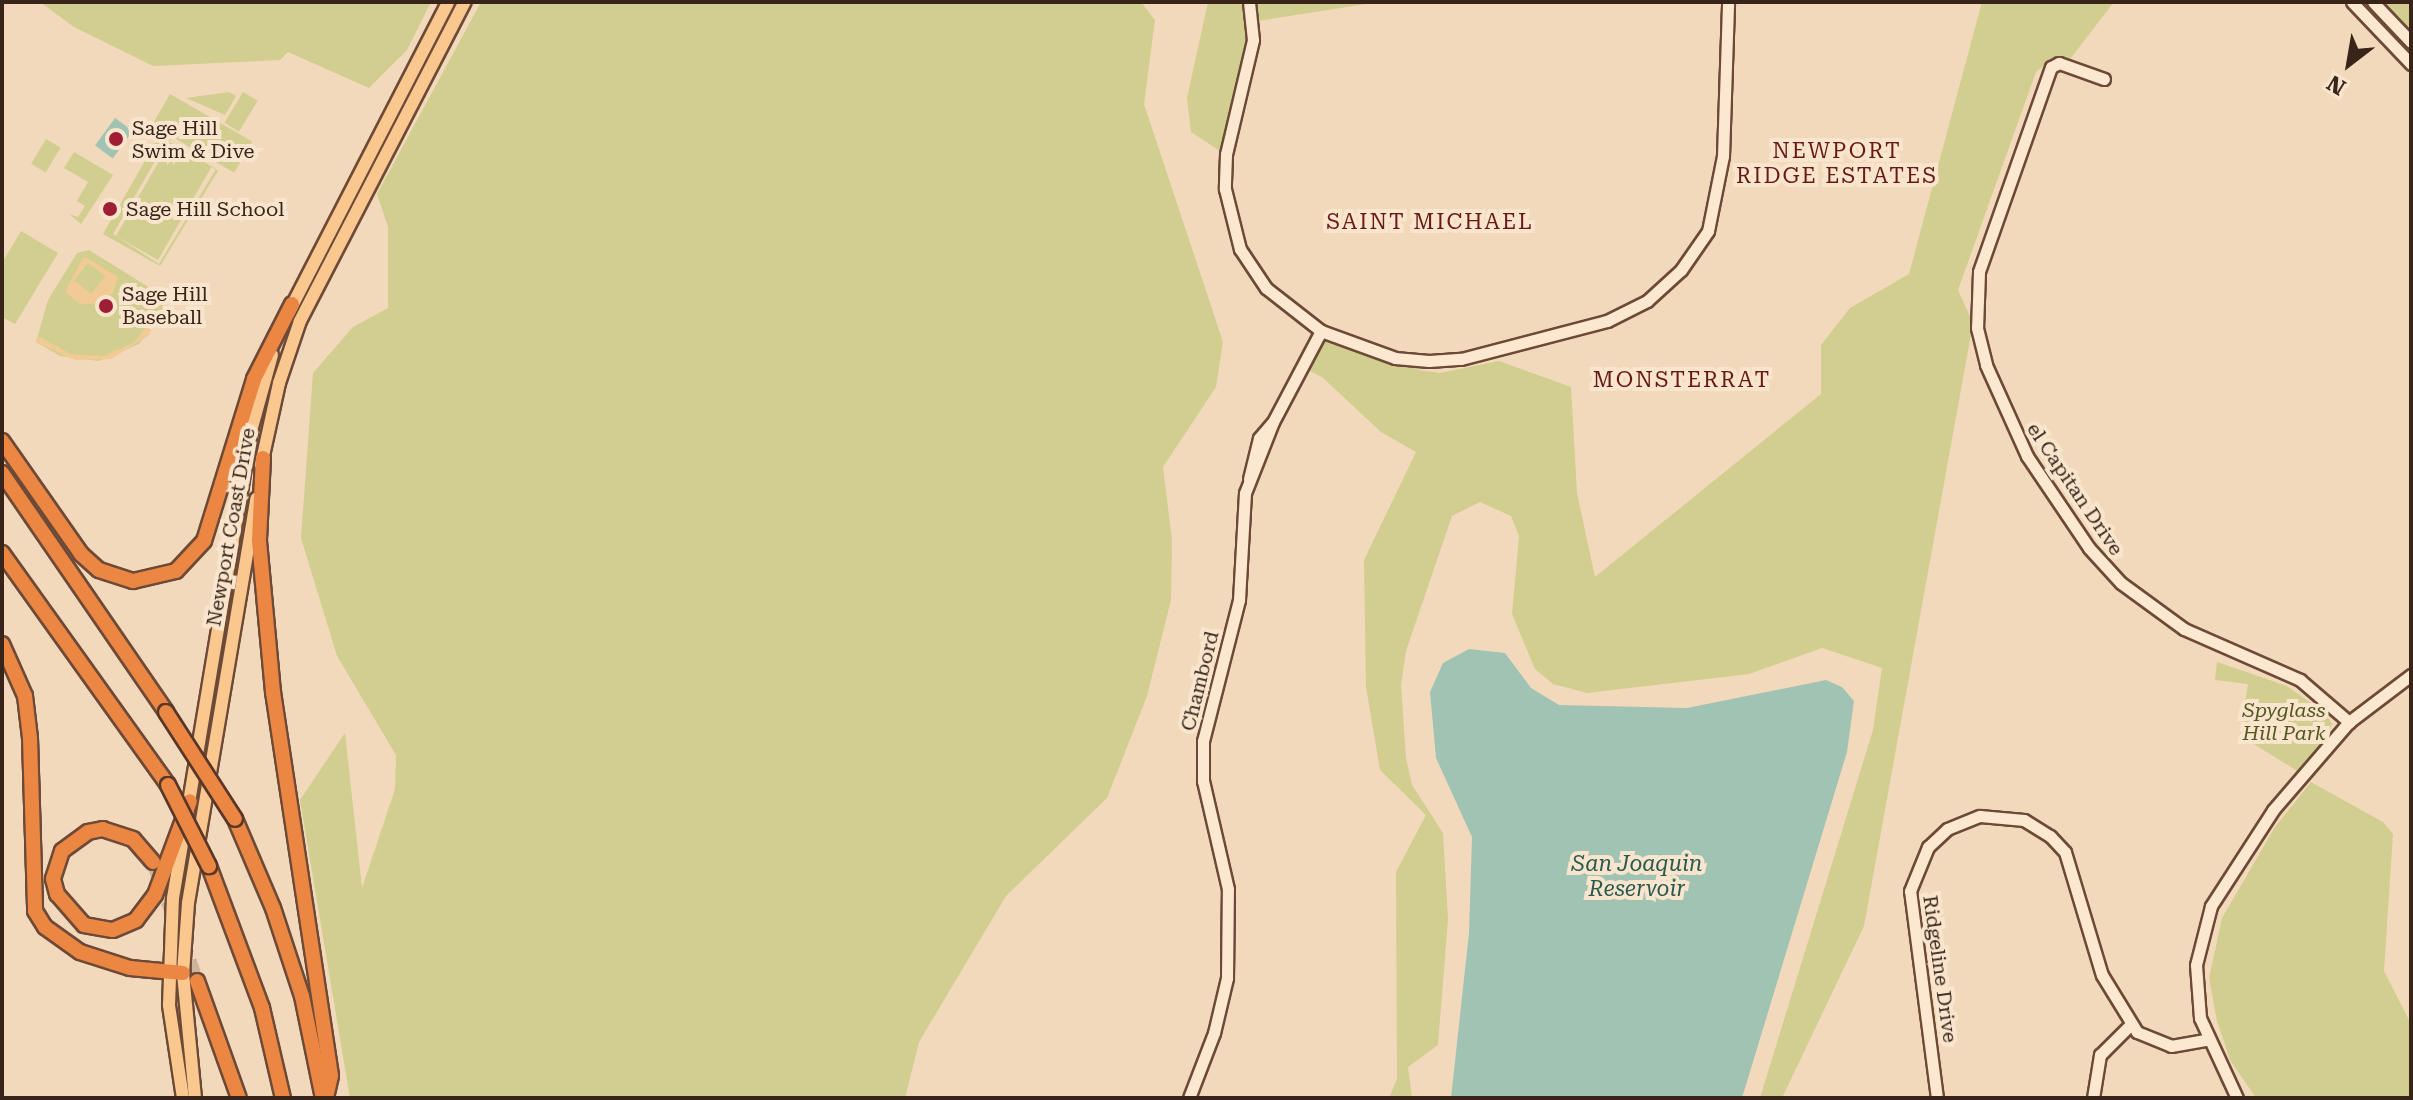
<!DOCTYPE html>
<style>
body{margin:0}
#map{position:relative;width:2413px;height:1100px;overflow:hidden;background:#f2d9bc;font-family:"Roboto Serif",serif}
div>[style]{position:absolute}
.green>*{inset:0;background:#d1ce8f;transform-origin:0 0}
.sand>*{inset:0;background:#f1ca96}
.water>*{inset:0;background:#a1c3b3;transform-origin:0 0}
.highway-tunnel>*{height:14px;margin-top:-7px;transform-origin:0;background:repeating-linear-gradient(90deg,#cdb59c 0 14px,transparent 0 21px)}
.roads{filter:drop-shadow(2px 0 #6d4a37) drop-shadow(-2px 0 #6d4a37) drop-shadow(0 2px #6d4a37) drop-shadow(0 -2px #6d4a37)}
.secondary>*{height:11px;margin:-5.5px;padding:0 5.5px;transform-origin:5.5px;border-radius:5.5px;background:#fce8d0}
.primary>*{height:12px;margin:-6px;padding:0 6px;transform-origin:6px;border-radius:6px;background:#fac78f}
.highway>*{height:14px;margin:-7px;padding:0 7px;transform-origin:7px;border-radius:7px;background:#eb8643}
.bridges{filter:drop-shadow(2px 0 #583729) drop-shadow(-2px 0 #583729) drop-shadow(0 2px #583729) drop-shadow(0 -2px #583729)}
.highway-bridge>*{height:14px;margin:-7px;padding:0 7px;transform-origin:7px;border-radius:7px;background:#eb8643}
.dots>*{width:22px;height:22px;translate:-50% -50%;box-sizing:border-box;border:4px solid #f9e5cd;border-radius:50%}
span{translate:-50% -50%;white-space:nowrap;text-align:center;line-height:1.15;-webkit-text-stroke:8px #f9e5cd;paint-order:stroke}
.poi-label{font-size:20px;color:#39241a}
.left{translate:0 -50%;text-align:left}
.street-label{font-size:20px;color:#39241a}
.park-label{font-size:20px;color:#52571f;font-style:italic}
.neighbourhood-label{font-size:22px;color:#6a1a16;letter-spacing:2px}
.water-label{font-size:22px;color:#285a4f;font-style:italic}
.frame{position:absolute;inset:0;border:4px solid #39241a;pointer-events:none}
.north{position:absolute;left:2309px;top:24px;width:80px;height:80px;-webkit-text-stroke:6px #f9e5cd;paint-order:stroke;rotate:211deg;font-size:22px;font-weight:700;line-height:32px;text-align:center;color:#39241a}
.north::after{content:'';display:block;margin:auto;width:28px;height:36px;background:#39241a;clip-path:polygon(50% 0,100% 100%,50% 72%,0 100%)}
</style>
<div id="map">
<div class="green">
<i style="clip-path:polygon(40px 2px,431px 2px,407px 50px,369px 88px,288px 52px,280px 60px,153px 66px,74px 27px)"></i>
<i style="clip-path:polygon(481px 2px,1141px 2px,1155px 20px,1144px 104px,1223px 342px,1216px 387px,1163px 467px,1172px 540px,1171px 600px,1147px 696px,1107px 798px,1006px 896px,919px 1042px,905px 1098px,350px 1098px,300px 800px,345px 733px,362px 888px,395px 789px,396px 755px,337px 656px,301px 538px,313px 373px,353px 327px,388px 308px,388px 227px,377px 194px)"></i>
<i style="clip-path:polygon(1208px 2px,1244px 2px,1248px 40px,1240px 90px,1220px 151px,1191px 132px,1187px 98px)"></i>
<i style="clip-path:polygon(1255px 2px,1379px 2px,1258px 21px)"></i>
<i style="clip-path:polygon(1982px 2px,2114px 2px,2067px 63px,2052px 59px,2036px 72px,1958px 290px,1973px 323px,1864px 926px,1782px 1098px,1760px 1098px,1873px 730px,1882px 668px,1822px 648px,1749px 674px,1587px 693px,1553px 684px,1535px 669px,1512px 614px,1519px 536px,1511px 516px,1480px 502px,1452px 516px,1406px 651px,1401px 685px,1406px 758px,1412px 785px,1443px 833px,1448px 919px,1438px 1045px,1408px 1067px,1412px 1098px,1389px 1098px,1397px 1079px,1396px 872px,1426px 815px,1380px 770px,1366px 687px,1364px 560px,1416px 452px,1381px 432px,1322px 377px,1306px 369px,1324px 337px,1386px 361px,1422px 366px,1418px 370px,1440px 373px,1499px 361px,1571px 387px,1577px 493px,1595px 577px,1821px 394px,1821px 345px,1850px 308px,1909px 274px)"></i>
<i style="clip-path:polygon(2382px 2px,2411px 2px,2411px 34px)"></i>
<i style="clip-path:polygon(229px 92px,236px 96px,225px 115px,186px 98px)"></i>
<i style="left:243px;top:92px;width:17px;height:36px;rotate:31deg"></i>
<i style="left:170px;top:94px;width:95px;height:36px;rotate:30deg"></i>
<i style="clip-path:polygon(evenodd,161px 133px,218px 171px,160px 266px,103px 234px,161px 133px,171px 140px,205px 162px,170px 142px,116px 236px,158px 260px,212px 166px,216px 169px,159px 264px,113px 234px,166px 142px,171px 140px)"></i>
<i style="left:46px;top:139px;width:17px;height:29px;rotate:31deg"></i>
<i style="clip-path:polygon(74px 152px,113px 175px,81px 224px,69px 214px,78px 217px,85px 206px,77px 201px,88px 182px,64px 168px)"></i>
<i style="clip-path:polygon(21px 231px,58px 253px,15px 324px,2px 317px,2px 263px)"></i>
<i style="clip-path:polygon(89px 250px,147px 286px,166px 308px,139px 344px,99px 361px,60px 356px,36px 342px,48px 300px,77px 253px)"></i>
<i style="clip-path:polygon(2217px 662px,2287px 686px,2326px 714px,2332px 724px,2327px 736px,2297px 771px,2254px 744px,2243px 717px,2248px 684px,2215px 680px)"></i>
<i style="clip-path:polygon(2311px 782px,2383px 822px,2393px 834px,2384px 971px,2411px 1024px,2411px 1098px,2256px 1098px,2230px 1060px,2217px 1021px,2209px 978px,2222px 918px,2275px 827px)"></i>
</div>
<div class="sand">
<i style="clip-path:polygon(evenodd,84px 256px,118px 277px,113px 293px,98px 304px,80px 304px,65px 292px,84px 256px,88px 263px,105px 276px,91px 294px,74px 280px,88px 263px)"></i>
<i style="clip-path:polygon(165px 305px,148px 336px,111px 359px,75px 360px,36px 342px,38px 336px,71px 354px,103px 356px,133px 343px)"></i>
</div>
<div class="water">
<i style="left:115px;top:118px;width:22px;height:34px;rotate:36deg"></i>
<i style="clip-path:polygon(1469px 649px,1505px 653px,1531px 688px,1559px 705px,1687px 708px,1826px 680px,1842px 687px,1854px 701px,1847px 752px,1742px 1098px,1451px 1098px,1469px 933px,1472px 837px,1436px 758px,1430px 692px,1443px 663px)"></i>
</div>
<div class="highway-tunnel">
<i style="left:153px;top:862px;width:127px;rotate:69.7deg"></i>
</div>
<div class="roads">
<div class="secondary">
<i style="left:1249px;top:2px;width:38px;rotate:84deg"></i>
<i style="left:1253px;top:40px;width:117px;rotate:103.3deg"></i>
<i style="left:1226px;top:154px;width:35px;rotate:92deg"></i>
<i style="left:1225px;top:189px;width:62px;rotate:76deg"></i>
<i style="left:1240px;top:249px;width:47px;rotate:56.3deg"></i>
<i style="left:1266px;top:288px;width:70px;rotate:38deg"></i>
<i style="left:1321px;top:331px;width:79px;rotate:20deg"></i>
<i style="left:1395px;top:358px;width:34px;rotate:5deg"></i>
<i style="left:1429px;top:361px;width:32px;rotate:-4deg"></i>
<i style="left:1461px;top:359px;width:151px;rotate:-14.6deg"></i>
<i style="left:1607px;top:321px;width:45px;rotate:-26.6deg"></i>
<i style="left:1647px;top:301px;width:46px;rotate:-42.4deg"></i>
<i style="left:1681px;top:270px;width:47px;rotate:-55.3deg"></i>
<i style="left:1708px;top:231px;width:76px;rotate:-78.7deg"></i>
<i style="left:1723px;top:156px;width:154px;rotate:-88.1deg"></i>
<i style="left:2352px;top:2px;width:86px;rotate:46.4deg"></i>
<i style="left:2373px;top:2px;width:55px;rotate:46.5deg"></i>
<i style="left:2104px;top:79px;width:48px;rotate:-160.4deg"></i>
<i style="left:2059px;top:63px;width:9px;rotate:153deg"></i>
<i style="left:2051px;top:67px;width:217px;rotate:109.4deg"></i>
<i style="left:1979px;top:272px;width:56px;rotate:92deg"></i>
<i style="left:1977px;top:328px;width:38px;rotate:76deg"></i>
<i style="left:1986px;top:365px;width:100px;rotate:65.7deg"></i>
<i style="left:2027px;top:456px;width:111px;rotate:56deg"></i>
<i style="left:2089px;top:548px;width:47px;rotate:47.6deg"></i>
<i style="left:2121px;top:583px;width:78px;rotate:36.1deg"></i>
<i style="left:2184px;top:629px;width:127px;rotate:23.7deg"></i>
<i style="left:2300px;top:680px;width:65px;rotate:40.6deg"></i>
<i style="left:1249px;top:479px;width:42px;rotate:-76.3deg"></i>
<i style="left:1259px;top:438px;width:20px;rotate:-49deg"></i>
<i style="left:1189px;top:1098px;width:70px;rotate:-69deg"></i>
<i style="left:1214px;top:1033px;width:57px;rotate:-76.7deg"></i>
<i style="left:1227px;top:978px;width:89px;rotate:-89.4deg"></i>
<i style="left:1228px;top:889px;width:111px;rotate:-103deg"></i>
<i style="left:1203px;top:781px;width:40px;rotate:-90deg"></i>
<i style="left:1203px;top:741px;width:146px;rotate:-75.7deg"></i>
<i style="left:1239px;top:600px;width:107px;rotate:-86.8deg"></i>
<i style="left:1245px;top:493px;width:76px;rotate:-68.5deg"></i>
<i style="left:1273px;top:422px;width:103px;rotate:-62.2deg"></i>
<i style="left:1937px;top:1098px;width:209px;rotate:-97.4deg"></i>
<i style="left:1910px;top:891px;width:48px;rotate:-67.8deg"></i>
<i style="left:1928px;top:847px;width:26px;rotate:-43deg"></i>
<i style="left:1947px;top:829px;width:35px;rotate:-22deg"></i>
<i style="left:1980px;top:816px;width:44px;rotate:5.2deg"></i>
<i style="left:2024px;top:820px;width:31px;rotate:32deg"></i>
<i style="left:2050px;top:836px;width:22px;rotate:47deg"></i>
<i style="left:2065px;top:852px;width:128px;rotate:73.3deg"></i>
<i style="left:2102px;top:975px;width:67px;rotate:58.4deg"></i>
<i style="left:2137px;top:1032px;width:37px;rotate:22deg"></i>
<i style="left:2171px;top:1046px;width:36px;rotate:-10deg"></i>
<i style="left:2093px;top:1098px;width:44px;rotate:-80.8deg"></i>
<i style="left:2100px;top:1055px;width:42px;rotate:-45deg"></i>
<i style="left:2237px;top:1098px;width:88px;rotate:-114.8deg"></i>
<i style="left:2200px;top:1018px;width:53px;rotate:-94.3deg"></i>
<i style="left:2196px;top:965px;width:61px;rotate:-75.7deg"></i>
<i style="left:2211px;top:906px;width:114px;rotate:-57.1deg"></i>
<i style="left:2273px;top:810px;width:116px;rotate:-49.2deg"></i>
<i style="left:2349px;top:722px;width:78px;rotate:-37.2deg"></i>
</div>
<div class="primary">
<i style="left:289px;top:312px;width:348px;rotate:-62.8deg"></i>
<i style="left:261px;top:465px;width:84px;rotate:-77.6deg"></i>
<i style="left:279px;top:383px;width:65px;rotate:-71.3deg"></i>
<i style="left:300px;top:321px;width:359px;rotate:-62.7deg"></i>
<i style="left:183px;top:1098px;width:94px;rotate:-98.6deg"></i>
<i style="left:169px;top:1005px;width:107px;rotate:-87.9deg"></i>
<i style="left:173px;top:898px;width:473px;rotate:-80.5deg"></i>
<i style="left:251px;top:431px;width:79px;rotate:-74.6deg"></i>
<i style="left:195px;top:1098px;width:126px;rotate:-95.5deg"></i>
<i style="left:183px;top:973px;width:70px;rotate:-85.9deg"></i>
<i style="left:188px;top:903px;width:410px;rotate:-80.4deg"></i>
</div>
<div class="highway">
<i style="left:2px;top:441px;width:138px;rotate:55deg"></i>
<i style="left:81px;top:554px;width:24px;rotate:42deg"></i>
<i style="left:99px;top:570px;width:36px;rotate:18deg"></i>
<i style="left:133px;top:581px;width:44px;rotate:-13.1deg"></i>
<i style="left:176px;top:571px;width:41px;rotate:-47deg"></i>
<i style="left:204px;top:541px;width:170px;rotate:-72.8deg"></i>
<i style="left:254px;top:379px;width:84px;rotate:-63.1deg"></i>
<i style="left:263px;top:458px;width:83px;rotate:92.8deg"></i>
<i style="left:259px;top:541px;width:152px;rotate:84.7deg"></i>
<i style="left:273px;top:692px;width:388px;rotate:81.4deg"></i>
<i style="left:331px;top:1076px;width:23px;rotate:103deg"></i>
<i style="left:2px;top:473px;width:290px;rotate:55.5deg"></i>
<i style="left:2px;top:553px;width:285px;rotate:54.4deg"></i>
<i style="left:2px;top:644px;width:57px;rotate:66.1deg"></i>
<i style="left:25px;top:696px;width:42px;rotate:83.2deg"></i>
<i style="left:30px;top:738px;width:173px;rotate:88.3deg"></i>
<i style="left:35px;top:911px;width:19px;rotate:58deg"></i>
<i style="left:45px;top:927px;width:43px;rotate:35.5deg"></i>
<i style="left:80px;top:952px;width:52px;rotate:17.7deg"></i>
<i style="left:130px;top:968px;width:53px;rotate:5.4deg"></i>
<i style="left:235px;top:819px;width:97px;rotate:66.9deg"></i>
<i style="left:273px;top:908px;width:93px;rotate:71.8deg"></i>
<i style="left:302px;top:996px;width:104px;rotate:78.4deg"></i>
<i style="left:153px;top:862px;width:30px;rotate:-131deg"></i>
<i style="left:133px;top:839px;width:32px;rotate:-162deg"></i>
<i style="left:103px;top:829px;width:15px;rotate:169deg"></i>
<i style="left:88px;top:832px;width:32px;rotate:144deg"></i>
<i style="left:62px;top:851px;width:29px;rotate:108deg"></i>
<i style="left:53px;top:879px;width:16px;rotate:75deg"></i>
<i style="left:57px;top:894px;width:41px;rotate:48.9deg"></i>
<i style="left:84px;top:925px;width:29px;rotate:10deg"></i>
<i style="left:113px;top:930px;width:25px;rotate:-23deg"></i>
<i style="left:136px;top:920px;width:31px;rotate:-53deg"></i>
<i style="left:155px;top:895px;width:100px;rotate:-69.6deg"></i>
<i style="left:209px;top:866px;width:152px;rotate:69.5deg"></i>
<i style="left:262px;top:1008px;width:92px;rotate:76.9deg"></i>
<i style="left:197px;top:981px;width:124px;rotate:70.3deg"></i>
</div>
</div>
<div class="bridges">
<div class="highway-bridge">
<i style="left:166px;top:712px;width:127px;rotate:57.2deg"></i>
<i style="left:168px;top:785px;width:91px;rotate:63.2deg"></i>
</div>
</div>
<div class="dots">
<i style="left:116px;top:139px;background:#a01e34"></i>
<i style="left:110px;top:209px;background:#a01e34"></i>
<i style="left:106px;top:306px;background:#a01e34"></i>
</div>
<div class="poi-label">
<span class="left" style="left:132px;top:140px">Sage Hill<br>Swim &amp; Dive</span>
<span class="left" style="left:126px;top:209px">Sage Hill School</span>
<span class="left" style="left:122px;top:306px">Sage Hill<br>Baseball</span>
</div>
<div class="street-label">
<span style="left:2075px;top:489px;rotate:56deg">el Capitan Drive</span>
<span style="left:231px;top:527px;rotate:-80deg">Newport Coast Drive</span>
<span style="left:1200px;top:681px;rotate:-76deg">Chambord</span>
<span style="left:1940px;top:969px;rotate:82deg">Ridgeline Drive</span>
</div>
<div class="park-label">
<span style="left:2284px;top:722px">Spyglass<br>Hill Park</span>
</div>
<div class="neighbourhood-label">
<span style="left:1837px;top:163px">NEWPORT<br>RIDGE ESTATES</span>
<span style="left:1430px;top:222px">SAINT MICHAEL</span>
<span style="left:1682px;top:380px">MONSTERRAT</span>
</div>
<div class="water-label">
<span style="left:1637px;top:876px">San Joaquin<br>Reservoir</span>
</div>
<div class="frame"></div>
<div class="north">N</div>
</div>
